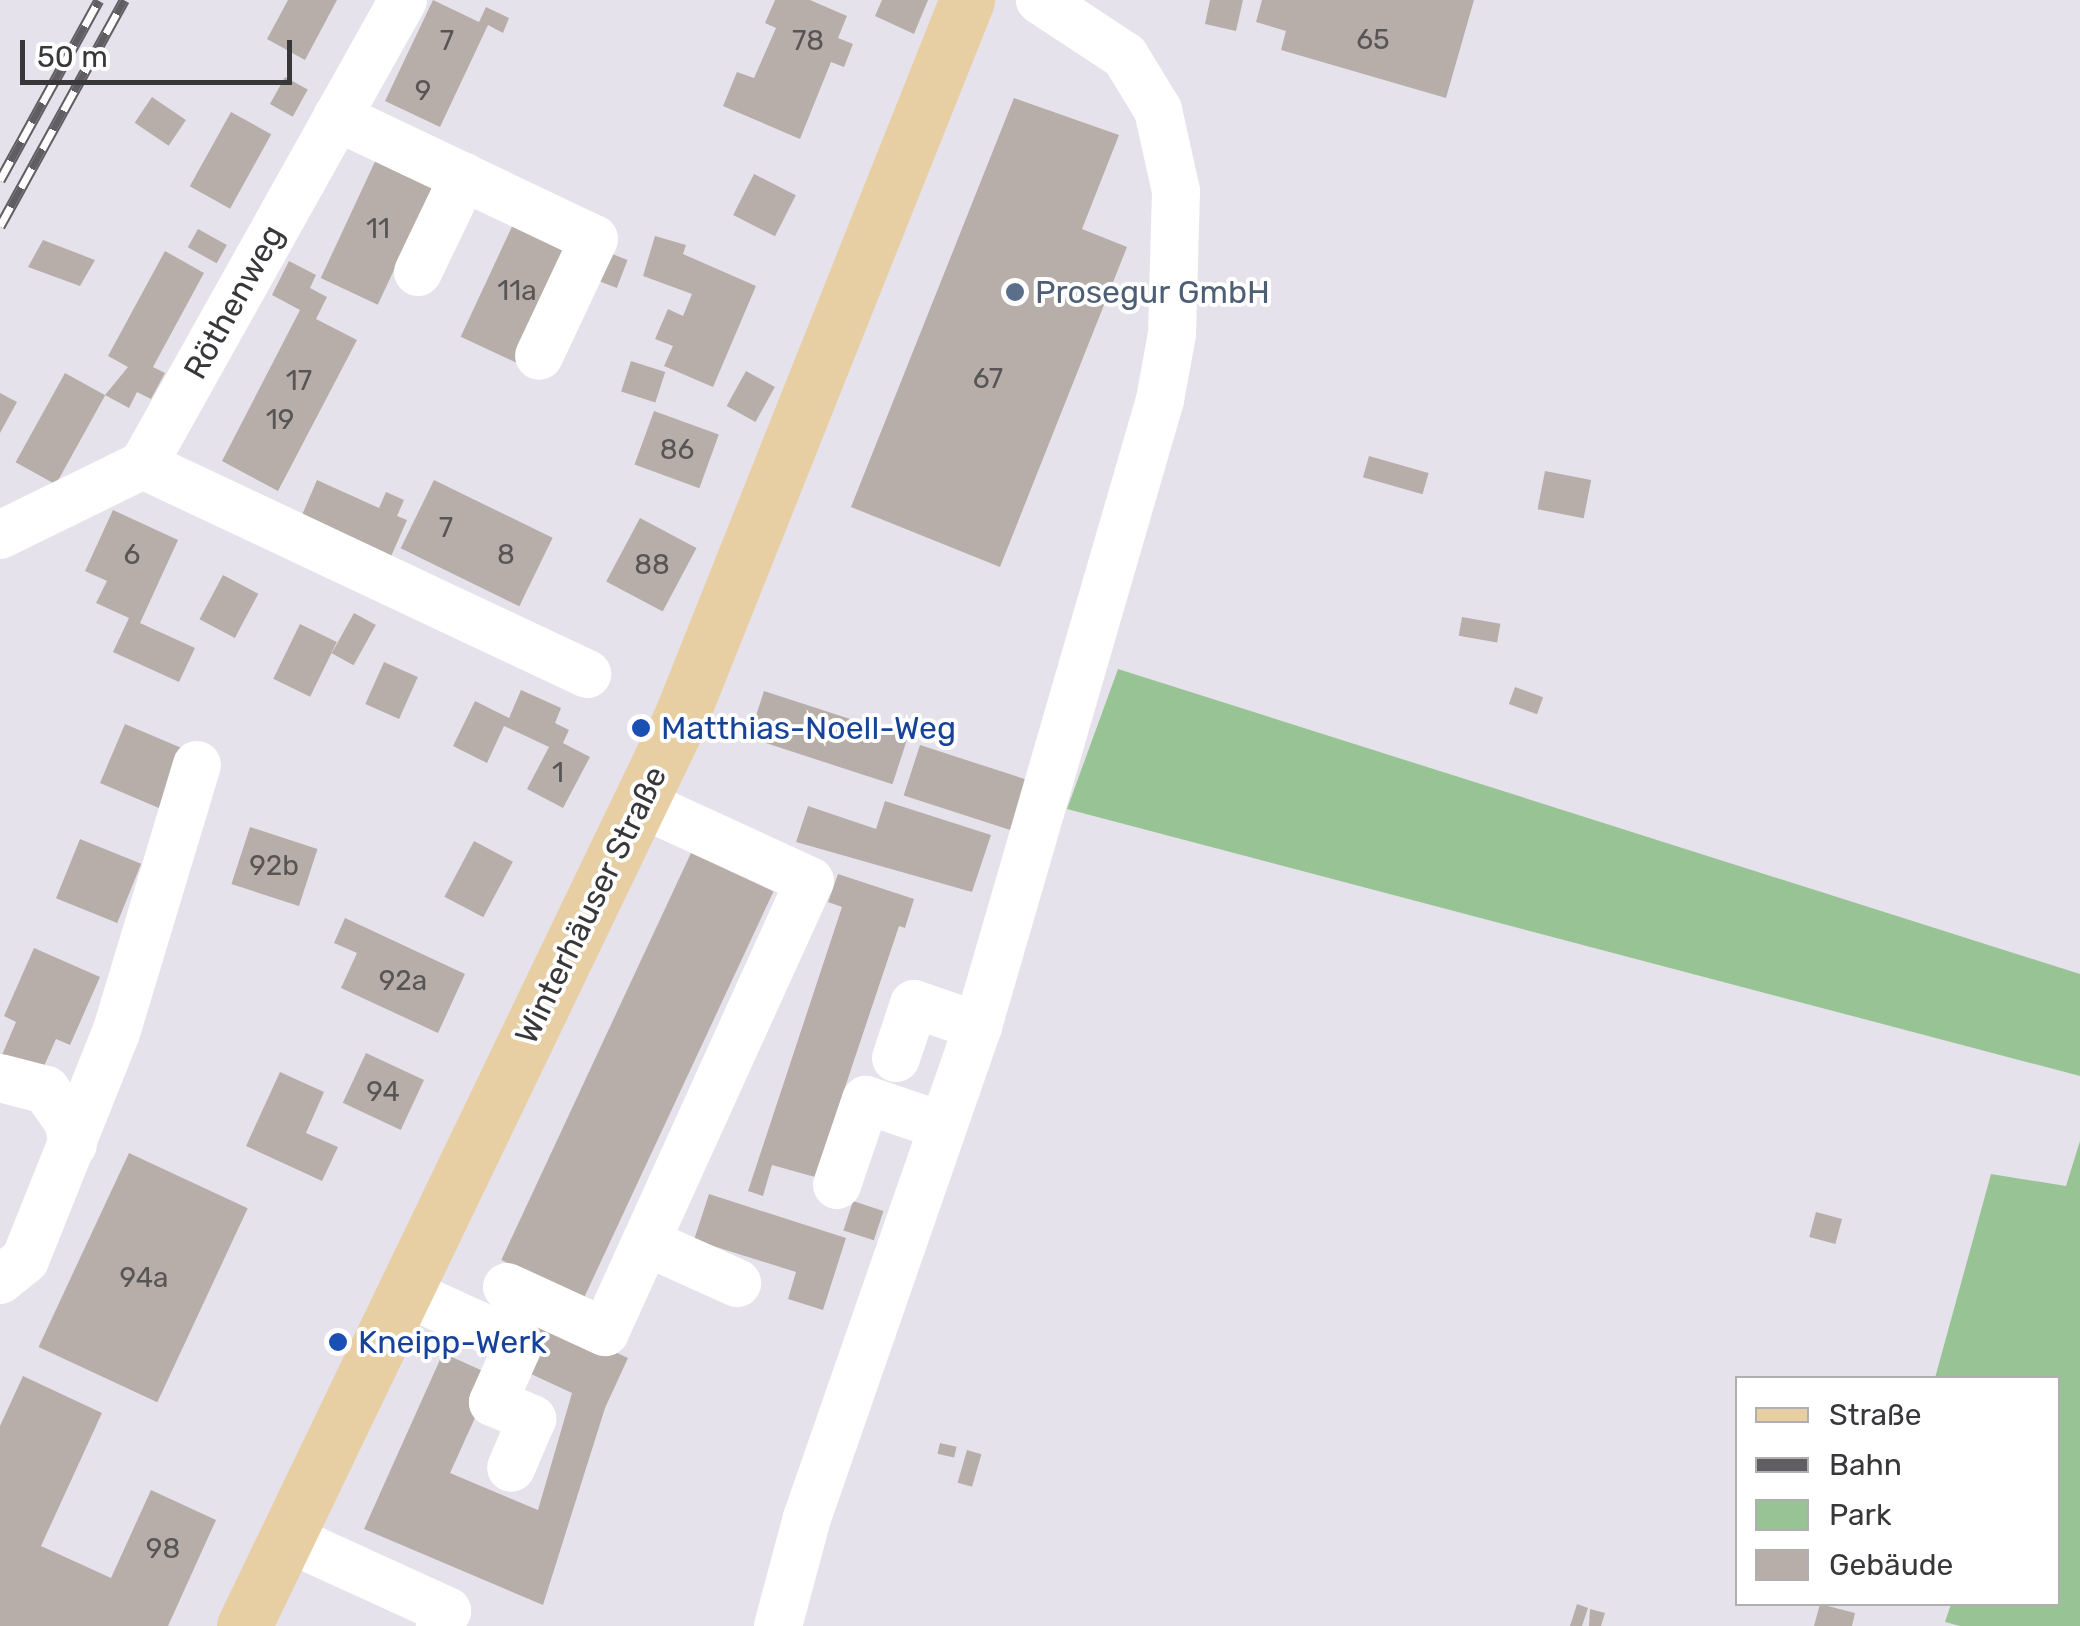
<!DOCTYPE html>
<meta charset="utf-8">
<style>
body{margin:0}
#map{position:relative;width:2080px;height:1626px;overflow:hidden;background:#e6e2ec;font-family:Rubik,sans-serif}
div>[style]{position:absolute}
.green>*{inset:0;background:#98c495}
.building>*{inset:0;background:#b8aea9;transform-origin:0 0}
.minor>*{height:48px;margin:-24px;padding:0 24px;transform-origin:24px;border-radius:24px;background:#fff}
.major>*{height:55px;margin:-27.5px;padding:0 27.5px;transform-origin:27.5px;border-radius:27.5px;background:#e7cea3}
.rail>*{height:11px;margin-top:-5.5px;transform-origin:0;background:repeating-linear-gradient(90deg,#fff 0 22px,#605e63 0 44px);box-sizing:border-box;border-block:2px solid #605e63}
.dots>*{width:28px;height:28px;translate:-50% -50%;box-sizing:border-box;border:5px solid #fff;border-radius:50%}
span{translate:-50% -50%;white-space:nowrap;text-align:center;line-height:1.15;-webkit-text-stroke:8px #fff;paint-order:stroke}
.number-label{font-size:28px;color:#585556}
.number-label span{-webkit-text-stroke-width:0}
.service-label{font-size:32px;color:#4e5e75}
.left{translate:0 -50%;text-align:left}
.street-label{font-size:32px;color:#38373a}
.transit-label{font-size:32px;color:#164399}
.legend{position:absolute;left:1735px;top:1376px;width:325px;height:230px;box-sizing:border-box;background:#fff;border:2px solid #afafb0;margin:0;padding:12px 18px;list-style:none;font-size:30px;color:#38373a}
.legend li{display:flex;align-items:center;gap:20px;height:50px}
.legend b{width:50px;border:2px solid #afafb0}
.scale{position:absolute;left:20px;top:40px;width:272px;height:45px;box-sizing:border-box;border:5px solid #38373a;border-top:0;padding-left:12px;font-size:30px;line-height:35px;white-space:nowrap;color:#38373a;-webkit-text-stroke:8px #fff;paint-order:stroke}
</style>
<div id="map">
<div class="green">
<i style="clip-path:polygon(1118px 669px,2080px 974px,2080px 1076px,1067px 809px)"></i>
<i style="clip-path:polygon(2080px 1141px,2080px 1626px,1960px 1626px,1945px 1622px,1951px 1604px,2058px 1604px,2058px 1378px,1935px 1378px,1991px 1174px,2066px 1186px)"></i>
</div>
<div class="building">
<i style="clip-path:polygon(288px 0,337px 0,305px 60px,267px 39px)"></i>
<i style="clip-path:polygon(433px 0,479px 22px,486px 7px,509px 18px,503px 33px,488px 25px,440px 127px,385px 101px)"></i>
<i style="clip-path:polygon(775px 0,810px 0,847px 16px,838px 38px,853px 44px,844px 67px,831px 62px,800px 139px,723px 106px,737px 72px,754px 78px,776px 28px,765px 23px)"></i>
<i style="clip-path:polygon(882px 0,928px 0,914px 34px,875px 16px)"></i>
<i style="clip-path:polygon(1210px 0,1243px 0,1236px 31px,1205px 24px)"></i>
<i style="clip-path:polygon(1262px 0,1474px 0,1446px 98px,1281px 50px,1286px 31px,1256px 22px)"></i>
<i style="left:285px;top:77px;width:26px;height:31px;rotate:29deg"></i>
<i style="left:152px;top:97px;width:41px;height:31px;rotate:34deg"></i>
<i style="clip-path:polygon(1014px 98px,1119px 135px,1082px 229px,1127px 247px,1000px 567px,851px 507px)"></i>
<i style="left:231px;top:112px;width:46px;height:85px;rotate:29deg"></i>
<i style="left:379px;top:153px;width:63px;height:138px;rotate:25deg"></i>
<i style="left:754px;top:174px;width:47px;height:46px;rotate:27deg"></i>
<i style="left:516px;top:218px;width:63px;height:131px;rotate:25deg"></i>
<i style="left:198px;top:229px;width:33px;height:21px;rotate:29deg"></i>
<i style="clip-path:polygon(655px 236px,686px 245px,683px 254px,756px 286px,713px 387px,664px 366px,673px 346px,655px 339px,668px 309px,683px 316px,692px 294px,643px 276px)"></i>
<i style="clip-path:polygon(43px 240px,95px 260px,80px 286px,28px 267px)"></i>
<i style="clip-path:polygon(165px 251px,204px 273px,153px 367px,165px 373px,151px 399px,137px 392px,129px 408px,105px 395px,128px 367px,108px 356px)"></i>
<i style="left:607px;top:252px;width:22px;height:30px;rotate:21deg"></i>
<i style="clip-path:polygon(289px 261px,316px 275px,310px 288px,327px 297px,316px 319px,357px 340px,278px 491px,222px 461px,300px 310px,272px 295px)"></i>
<i style="left:631px;top:361px;width:36px;height:32px;rotate:18deg"></i>
<i style="left:746px;top:371px;width:33px;height:40px;rotate:29deg"></i>
<i style="left:65px;top:373px;width:46px;height:102px;rotate:29deg"></i>
<i style="clip-path:polygon(0 393px,17px 402px,0 433px)"></i>
<i style="left:654px;top:411px;width:69px;height:57px;rotate:20deg"></i>
<i style="left:1369px;top:456px;width:62px;height:22px;rotate:16deg"></i>
<i style="left:1545px;top:471px;width:47px;height:39px;rotate:11deg"></i>
<i style="clip-path:polygon(317px 480px,379px 508px,386px 492px,404px 500px,397px 516px,407px 520px,389px 561px,299px 522px)"></i>
<i style="left:434px;top:480px;width:132px;height:76px;rotate:26deg"></i>
<i style="clip-path:polygon(113px 510px,178px 540px,140px 623px,195px 648px,179px 682px,113px 652px,129px 618px,96px 603px,107px 581px,85px 571px)"></i>
<i style="left:640px;top:518px;width:64px;height:72px;rotate:28deg"></i>
<i style="left:223px;top:575px;width:40px;height:50px;rotate:28deg"></i>
<i style="left:354px;top:613px;width:25px;height:46px;rotate:29deg"></i>
<i style="left:1462px;top:617px;width:39px;height:19px;rotate:10deg"></i>
<i style="left:300px;top:624px;width:41px;height:61px;rotate:26deg"></i>
<i style="left:384px;top:662px;width:37px;height:46px;rotate:24deg"></i>
<i style="left:1515px;top:687px;width:30px;height:18px;rotate:20deg"></i>
<i style="clip-path:polygon(521px 690px,561px 708px,555px 723px,569px 730px,563px 743px,590px 757px,563px 808px,527px 789px,549px 747px,504px 726px,487px 763px,453px 746px,475px 701px,509px 718px)"></i>
<i style="left:764px;top:691px;width:151px;height:49px;rotate:18deg"></i>
<i style="left:125px;top:724px;width:64px;height:64px;rotate:23deg"></i>
<i style="left:920px;top:745px;width:113px;height:53px;rotate:18deg"></i>
<i style="clip-path:polygon(885px 801px,991px 835px,972px 892px,796px 842px,808px 806px,876px 829px)"></i>
<i style="left:250px;top:827px;width:71px;height:60px;rotate:18deg"></i>
<i style="left:80px;top:839px;width:66px;height:64px;rotate:22deg"></i>
<i style="left:474px;top:841px;width:44px;height:63px;rotate:28deg"></i>
<i style="left:691px;top:853px;width:91px;height:449px;rotate:25deg"></i>
<i style="clip-path:polygon(838px 874px,914px 899px,905px 928px,899px 926px,815px 1177px,772px 1165px,763px 1196px,748px 1191px,842px 907px,828px 902px)"></i>
<i style="clip-path:polygon(345px 918px,465px 974px,438px 1033px,341px 988px,357px 953px,334px 943px)"></i>
<i style="clip-path:polygon(34px 948px,100px 977px,70px 1045px,56px 1039px,41px 1073px,2px 1055px,16px 1022px,4px 1016px)"></i>
<i style="left:366px;top:1053px;width:64px;height:55px;rotate:25deg"></i>
<i style="clip-path:polygon(280px 1072px,324px 1092px,306px 1133px,338px 1147px,322px 1181px,246px 1146px)"></i>
<i style="left:129px;top:1153px;width:131px;height:214px;rotate:25deg"></i>
<i style="clip-path:polygon(709px 1194px,846px 1238px,823px 1310px,788px 1299px,796px 1272px,694px 1240px)"></i>
<i style="left:853px;top:1201px;width:32px;height:31px;rotate:18deg"></i>
<i style="left:1816px;top:1212px;width:27px;height:26px;rotate:15deg"></i>
<i style="clip-path:polygon(542px 1318px,628px 1358px,605px 1408px,543px 1605px,364px 1529px,443px 1353px,494px 1376px,450px 1473px,538px 1510px,572px 1393px,518px 1368px)"></i>
<i style="clip-path:polygon(23px 1376px,102px 1413px,41px 1546px,111px 1578px,151px 1490px,216px 1520px,168px 1626px,0 1626px,0 1426px)"></i>
<i style="left:940px;top:1443px;width:17px;height:11px;rotate:13deg"></i>
<i style="left:967px;top:1450px;width:15px;height:34px;rotate:16deg"></i>
<i style="clip-path:polygon(1577px 1604px,1588px 1608px,1582px 1626px,1570px 1626px)"></i>
<i style="clip-path:polygon(1820px 1604px,1855px 1613px,1852px 1626px,1814px 1626px)"></i>
<i style="clip-path:polygon(1590px 1609px,1605px 1613px,1601px 1626px,1589px 1626px)"></i>
</div>
<div class="minor">
<i style="left:337px;top:117px;width:284px;rotate:25.4deg"></i>
<i style="left:594px;top:239px;width:129px;rotate:115.2deg"></i>
<i style="left:418px;top:272px;width:106px;rotate:-64.4deg"></i>
<i style="left:143px;top:465px;width:491px;rotate:25.2deg"></i>
<i style="left:0;top:535px;width:159px;rotate:-26.1deg"></i>
<i style="left:143px;top:465px;width:533px;rotate:-60.79deg"></i>
<i style="left:896px;top:1058px;width:57px;rotate:-71.6deg"></i>
<i style="left:914px;top:1004px;width:68px;rotate:19deg"></i>
<i style="left:0;top:1078px;width:48px;rotate:14.6deg"></i>
<i style="left:46px;top:1090px;width:38px;rotate:55deg"></i>
<i style="left:68px;top:1121px;width:24px;rotate:78deg"></i>
<i style="left:837px;top:1185px;width:90px;rotate:-71.2deg"></i>
<i style="left:866px;top:1100px;width:81px;rotate:18.7deg"></i>
<i style="left:646px;top:1242px;width:100px;rotate:24.3deg"></i>
<i style="left:0;top:1280px;width:32px;rotate:-39deg"></i>
<i style="left:25px;top:1260px;width:245px;rotate:-68.2deg"></i>
<i style="left:116px;top:1033px;width:280px;rotate:-73.2deg"></i>
<i style="left:507px;top:1287px;width:108px;rotate:24.7deg"></i>
<i style="left:605px;top:1332px;width:495px;rotate:-65.6deg"></i>
<i style="left:810px;top:881px;width:187px;rotate:-155.4deg"></i>
<i style="left:405px;top:1292px;width:125px;rotate:24.5deg"></i>
<i style="left:519px;top:1344px;width:64px;rotate:114.1deg"></i>
<i style="left:493px;top:1402px;width:43px;rotate:23.6deg"></i>
<i style="left:532px;top:1419px;width:53px;rotate:113.2deg"></i>
<i style="left:287px;top:1538px;width:176px;rotate:24.5deg"></i>
<i style="left:447px;top:1611px;width:17px;rotate:115deg"></i>
<i style="left:778px;top:1626px;width:112px;rotate:-75deg"></i>
<i style="left:807px;top:1518px;width:521px;rotate:-70.83deg"></i>
<i style="left:978px;top:1026px;width:652px;rotate:-73.79deg"></i>
<i style="left:1160px;top:400px;width:67px;rotate:-79.7deg"></i>
<i style="left:1172px;top:334px;width:143px;rotate:-88.4deg"></i>
<i style="left:1176px;top:191px;width:83px;rotate:-102.5deg"></i>
<i style="left:1158px;top:110px;width:63px;rotate:-121.4deg"></i>
<i style="left:1125px;top:56px;width:102px;rotate:-146.6deg"></i>
</div>
<div class="major">
<i style="left:244px;top:1626px;width:1009px;rotate:-64.32deg"></i>
<i style="left:681px;top:717px;width:772px;rotate:-68.25deg"></i>
</div>
<div class="rail">
<i style="left:0;top:180px;width:205px;rotate:-61.2deg"></i>
<i style="left:0;top:226px;width:258px;rotate:-61.2deg"></i>
</div>
<div class="dots">
<i style="left:1015px;top:292px;background:#5c6f8a"></i>
<i style="left:641px;top:728px;background:#1a4fb4"></i>
<i style="left:338px;top:1342px;background:#1a4fb4"></i>
</div>
<div class="number-label">
<span style="left:1373px;top:40px">65</span>
<span style="left:447px;top:41px">7</span>
<span style="left:808px;top:41px">78</span>
<span style="left:423px;top:91px">9</span>
<span style="left:378px;top:229px">11</span>
<span style="left:517px;top:291px">11a</span>
<span style="left:988px;top:379px">67</span>
<span style="left:299px;top:381px">17</span>
<span style="left:280px;top:420px">19</span>
<span style="left:677px;top:450px">86</span>
<span style="left:446px;top:528px">7</span>
<span style="left:132px;top:555px">6</span>
<span style="left:506px;top:555px">8</span>
<span style="left:652px;top:565px">88</span>
<span style="left:558px;top:773px">1</span>
<span style="left:274px;top:866px">92b</span>
<span style="left:403px;top:981px">92a</span>
<span style="left:383px;top:1092px">94</span>
<span style="left:144px;top:1278px">94a</span>
<span style="left:163px;top:1549px">98</span>
</div>
<div class="service-label">
<span class="left" style="left:1035px;top:292px">Prosegur GmbH</span>
</div>
<div class="street-label">
<span style="left:234px;top:302px;rotate:-61deg">Röthenweg</span>
<span style="left:591px;top:905px;rotate:-64deg">Winterhäuser Straße</span>
</div>
<div class="transit-label">
<span class="left" style="left:661px;top:728px">Matthias-Noell-Weg</span>
<span class="left" style="left:358px;top:1342px">Kneipp-Werk</span>
</div>
<ul class="legend">
<li><b style="height:12px;background:#e7cea3"></b>Straße</li>
<li><b style="height:12px;background:#605e63"></b>Bahn</li>
<li><b style="height:28px;background:#98c495"></b>Park</li>
<li><b style="height:28px;background:#b8aea9"></b>Gebäude</li>
</ul>
<div class="scale">50 m</div>
</div>
